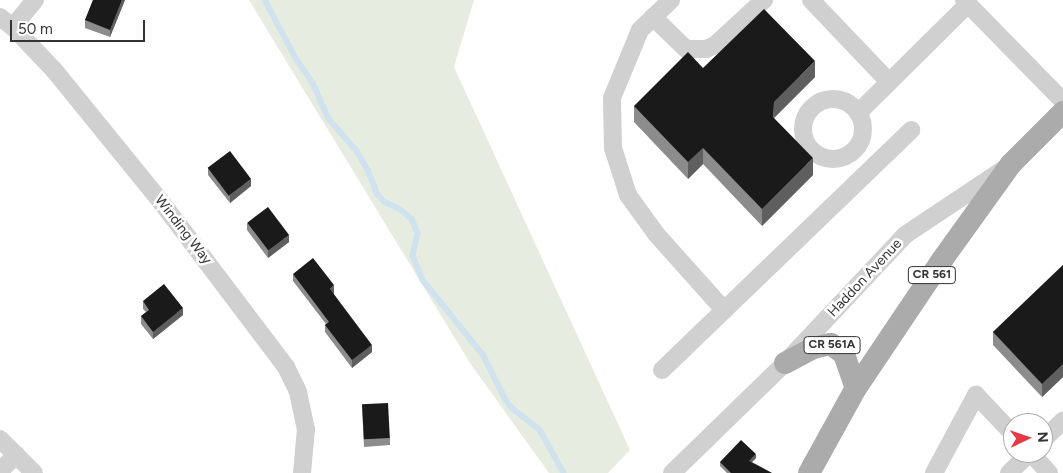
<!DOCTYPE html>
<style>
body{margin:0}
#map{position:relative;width:1063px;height:473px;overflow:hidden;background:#fff;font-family:Figtree,sans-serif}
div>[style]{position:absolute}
.green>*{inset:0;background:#e6ecdf}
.stream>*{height:5.5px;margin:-2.75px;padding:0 2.75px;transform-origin:2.75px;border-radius:2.75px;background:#cfe2ee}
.minor>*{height:18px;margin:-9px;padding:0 9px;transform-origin:9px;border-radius:9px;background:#d0d0d0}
.minor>.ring{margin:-9px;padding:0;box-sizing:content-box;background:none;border:18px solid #d0d0d0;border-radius:50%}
.major>*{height:22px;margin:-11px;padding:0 11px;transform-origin:11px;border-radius:11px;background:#ababab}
.wall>*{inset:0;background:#8c8c8c}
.shaded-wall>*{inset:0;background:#5f5f5f}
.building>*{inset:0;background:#1a1a1a;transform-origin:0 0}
span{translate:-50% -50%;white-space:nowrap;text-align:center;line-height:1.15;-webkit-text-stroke:5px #fff;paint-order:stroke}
.shield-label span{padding:1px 4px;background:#fff;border:1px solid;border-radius:4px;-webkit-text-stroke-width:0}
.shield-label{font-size:12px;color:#333;font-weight:700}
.street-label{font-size:14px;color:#333}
.north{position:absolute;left:1003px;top:413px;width:50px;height:50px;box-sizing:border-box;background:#fff;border:1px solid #adadad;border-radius:50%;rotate:87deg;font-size:14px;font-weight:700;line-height:20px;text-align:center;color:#333}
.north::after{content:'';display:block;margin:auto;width:18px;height:22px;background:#e63946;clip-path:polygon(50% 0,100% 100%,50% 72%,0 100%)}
.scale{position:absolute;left:10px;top:20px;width:135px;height:22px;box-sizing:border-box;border:2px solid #333;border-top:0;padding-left:6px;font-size:15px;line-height:18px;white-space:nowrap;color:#333;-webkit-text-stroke:4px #fff;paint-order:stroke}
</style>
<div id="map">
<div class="green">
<i style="clip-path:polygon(249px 0,474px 0,454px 67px,630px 450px,608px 473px,549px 473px,470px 363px)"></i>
</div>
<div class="stream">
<i style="left:265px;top:0;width:68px;rotate:61.9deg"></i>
<i style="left:297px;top:60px;width:28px;rotate:55deg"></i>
<i style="left:313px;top:83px;width:39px;rotate:66deg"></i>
<i style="left:329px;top:119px;width:43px;rotate:48.8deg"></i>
<i style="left:357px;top:151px;width:22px;rotate:60deg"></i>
<i style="left:368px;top:170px;width:27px;rotate:68deg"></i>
<i style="left:378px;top:195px;width:10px;rotate:45deg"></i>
<i style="left:385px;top:202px;width:17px;rotate:25deg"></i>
<i style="left:400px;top:209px;width:16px;rotate:40deg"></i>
<i style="left:412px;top:219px;width:15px;rotate:67deg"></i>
<i style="left:418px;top:233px;width:24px;rotate:102deg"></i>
<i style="left:413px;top:256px;width:26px;rotate:67deg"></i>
<i style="left:423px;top:280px;width:97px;rotate:51.2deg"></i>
<i style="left:484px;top:356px;width:49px;rotate:63.4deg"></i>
<i style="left:506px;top:400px;width:10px;rotate:53deg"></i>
<i style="left:512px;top:408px;width:36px;rotate:38deg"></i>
<i style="left:540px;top:430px;width:49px;rotate:60.8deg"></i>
</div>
<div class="minor">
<i style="left:671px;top:0;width:43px;rotate:135.9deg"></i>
<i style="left:640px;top:30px;width:74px;rotate:112.4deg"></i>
<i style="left:612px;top:98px;width:50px;rotate:88.9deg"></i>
<i style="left:613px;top:148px;width:49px;rotate:72.3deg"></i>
<i style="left:628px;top:195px;width:49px;rotate:54.1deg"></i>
<i style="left:657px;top:235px;width:101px;rotate:48.2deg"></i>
<i style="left:811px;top:0;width:113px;rotate:46.4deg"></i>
<i style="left:964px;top:0;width:141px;rotate:45.6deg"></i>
<i style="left:0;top:17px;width:16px;rotate:38deg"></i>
<i style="left:13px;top:27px;width:59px;rotate:46.4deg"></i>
<i style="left:54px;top:70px;width:171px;rotate:50.9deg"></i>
<i style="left:162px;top:203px;width:206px;rotate:52.9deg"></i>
<i style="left:286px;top:367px;width:28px;rotate:64deg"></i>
<i style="left:298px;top:392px;width:38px;rotate:78deg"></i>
<i style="left:306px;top:429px;width:44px;rotate:95.2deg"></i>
<i style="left:653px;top:17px;width:46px;rotate:44.1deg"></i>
<i style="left:686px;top:49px;width:20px"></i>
<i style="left:706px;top:49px;width:10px;rotate:-24deg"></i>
<i style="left:715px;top:45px;width:67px;rotate:-42.6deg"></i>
<i style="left:13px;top:27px;width:35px;rotate:-51deg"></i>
<i class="ring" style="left:803px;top:99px;width:42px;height:42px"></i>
<i style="left:858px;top:113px;width:155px;rotate:-44.7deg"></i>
<i style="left:662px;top:370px;width:346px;rotate:-43.9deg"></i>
<i style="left:0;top:439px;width:48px;rotate:45deg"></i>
<i style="left:1043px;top:440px;width:28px;rotate:-44deg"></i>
<i style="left:1031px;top:453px;width:27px;rotate:48deg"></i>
<i style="left:0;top:471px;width:23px;rotate:-45deg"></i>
<i style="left:672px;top:473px;width:158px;rotate:-44.2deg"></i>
<i style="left:785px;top:363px;width:175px;rotate:-46.8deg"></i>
<i style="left:905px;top:235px;width:119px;rotate:-33.7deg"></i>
<i style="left:934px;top:473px;width:89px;rotate:-61.7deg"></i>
<i style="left:976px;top:395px;width:54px;rotate:46.5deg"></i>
<i style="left:1009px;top:473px;width:29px;rotate:-44deg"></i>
</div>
<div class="major">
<i style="left:785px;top:363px;width:32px;rotate:-28deg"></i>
<i style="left:813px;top:348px;width:18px;rotate:-13deg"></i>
<i style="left:831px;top:344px;width:16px;rotate:38deg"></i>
<i style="left:844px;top:354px;width:36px;rotate:71deg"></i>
<i style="left:809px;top:473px;width:97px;rotate:-61.1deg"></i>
<i style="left:856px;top:388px;width:154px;rotate:-56.1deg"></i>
<i style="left:942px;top:260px;width:118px;rotate:-54.3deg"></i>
<i style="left:1011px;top:164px;width:74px;rotate:-45deg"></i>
</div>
<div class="wall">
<i style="clip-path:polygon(93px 0,125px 0,110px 37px,85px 28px,85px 20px)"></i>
<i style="clip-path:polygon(703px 68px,815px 77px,774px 118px,813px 175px,762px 226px,703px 164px,688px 179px,634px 122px,634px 106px)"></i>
<i style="clip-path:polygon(208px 168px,251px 186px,230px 203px,208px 175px)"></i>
<i style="clip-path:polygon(247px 223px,289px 242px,268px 258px,247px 230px)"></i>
<i style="clip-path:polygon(1063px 265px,1063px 377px,1042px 397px,993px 345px,993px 332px)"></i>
<i style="clip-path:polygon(293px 274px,334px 293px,333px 293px,372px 352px,352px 368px,325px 332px,325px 325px,326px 324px,293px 281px)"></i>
<i style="clip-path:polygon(143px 301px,183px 315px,153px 339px,141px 324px,141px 316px,146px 312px,143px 309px)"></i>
<i style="clip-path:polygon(362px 405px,390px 438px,390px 445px,364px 447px)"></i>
<i style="clip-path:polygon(756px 458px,752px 462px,772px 473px,727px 473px,720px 466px,720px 462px)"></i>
</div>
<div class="shaded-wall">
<i style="clip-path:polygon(122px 0,125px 0,110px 37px,110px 30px)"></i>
<i style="clip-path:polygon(815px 61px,815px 77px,774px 118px,773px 134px,774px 102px)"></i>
<i style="clip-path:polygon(703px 148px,703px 164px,688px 179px,688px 162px)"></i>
<i style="clip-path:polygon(813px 158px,813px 175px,762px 226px,762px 209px)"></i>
<i style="clip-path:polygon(251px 179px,251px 186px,230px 203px,230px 195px)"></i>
<i style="clip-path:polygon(289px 235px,289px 242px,268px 258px,268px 251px)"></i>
<i style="clip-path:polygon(334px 285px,334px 293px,330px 296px,330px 289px)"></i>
<i style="clip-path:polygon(183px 308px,183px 315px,153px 339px,153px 332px)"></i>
<i style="clip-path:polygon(372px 345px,372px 352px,352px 368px,352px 360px)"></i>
<i style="clip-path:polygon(1063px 364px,1063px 377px,1042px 397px,1042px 384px)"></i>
<i style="clip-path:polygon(756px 454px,756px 458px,749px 465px,749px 461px)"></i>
</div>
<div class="building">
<i style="clip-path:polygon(93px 0,122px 0,110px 30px,85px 20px)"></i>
<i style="clip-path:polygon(764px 9px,815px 61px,774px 102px,773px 117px,813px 158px,762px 209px,703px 148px,688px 162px,634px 106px,688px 52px,703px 68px)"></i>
<i style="left:230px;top:151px;width:35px;height:28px;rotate:53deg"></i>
<i style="left:268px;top:207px;width:35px;height:26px;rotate:53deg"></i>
<i style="clip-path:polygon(313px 258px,334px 285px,330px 289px,372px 345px,352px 360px,325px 325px,329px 322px,293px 274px)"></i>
<i style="clip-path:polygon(1063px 265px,1063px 364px,1042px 384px,993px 332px)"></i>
<i style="clip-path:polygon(164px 284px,183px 308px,153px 332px,141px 316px,149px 310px,143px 301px)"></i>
<i style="left:388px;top:403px;width:35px;height:26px;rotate:87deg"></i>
<i style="clip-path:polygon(741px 440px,756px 454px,749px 461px,772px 473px,731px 473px,720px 462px)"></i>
</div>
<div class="shield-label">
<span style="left:932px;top:275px">CR 561</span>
<span style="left:832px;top:345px">CR 561A</span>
</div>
<div class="street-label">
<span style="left:183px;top:230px;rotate:52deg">Winding Way</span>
<span style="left:865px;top:278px;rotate:-47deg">Haddon Avenue</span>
</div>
<div class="north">N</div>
<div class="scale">50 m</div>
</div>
